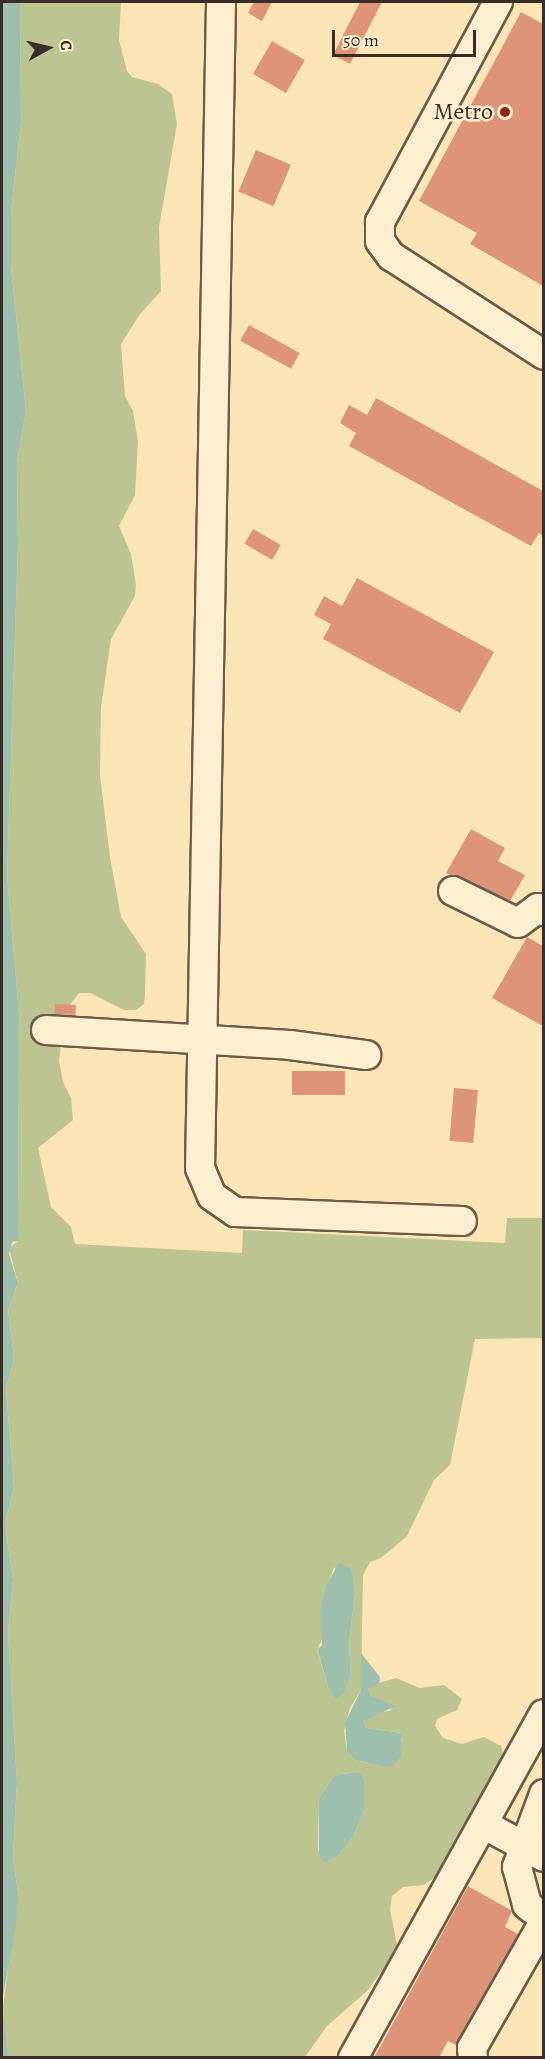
<!DOCTYPE html>
<meta charset="utf-8">
<style>
body{margin:0}
#map{position:relative;width:545px;height:2059px;overflow:hidden;background:#fbe5b5;font-family:Alegreya,serif}
div>[style]{position:absolute}
.green>*{inset:0;background:#bcc590}
.water>*{inset:0;background:#9fbfae}
.building>*{inset:0;background:#de9476;transform-origin:0 0}
.roads{filter:drop-shadow(2px 0 #6a5b4a) drop-shadow(-2px 0 #6a5b4a) drop-shadow(0 2px #6a5b4a) drop-shadow(0 -2px #6a5b4a)}
.minor>*{height:28px;margin:-14px;padding:0 14px;transform-origin:14px;border-radius:14px;background:#fceecf}
.dots>*{width:16px;height:16px;translate:-50% -50%;box-sizing:border-box;border:3px solid #fceecf;border-radius:50%}
span{translate:-50% -50%;white-space:nowrap;text-align:center;line-height:1.15;-webkit-text-stroke:5px #fceecf;paint-order:stroke}
.poi-label{font-size:24px;color:#3a2d27}
.right{translate:-100% -50%;text-align:right}
.frame{position:absolute;inset:0;border:3px solid #3a2d27;pointer-events:none}
.north{position:absolute;left:18px;top:18px;width:60px;height:60px;-webkit-text-stroke:4px #fceecf;paint-order:stroke;rotate:82deg;font-size:16px;font-weight:700;line-height:24px;text-align:center;color:#3a2d27}
.north::after{content:'';display:block;margin:auto;width:21px;height:27px;background:#3a2d27;clip-path:polygon(50% 0,100% 100%,50% 72%,0 100%)}
.scale{position:absolute;left:332px;top:30px;width:144px;height:27px;box-sizing:border-box;border:3px solid #3a2d27;border-top:0;padding-left:8px;font-size:18px;line-height:21px;white-space:nowrap;color:#3a2d27;-webkit-text-stroke:4px #fceecf;paint-order:stroke}
</style>
<div id="map">
<div class="green">
<i style="clip-path:polygon(evenodd,20px 2px,121px 2px,119px 40px,127px 71px,132px 77px,158px 84px,172px 94px,177px 124px,159px 227px,161px 291px,140px 314px,121px 344px,125px 396px,133px 411px,138px 441px,135px 495px,119px 526px,131px 554px,136px 585px,135px 596px,111px 639px,101px 708px,100px 775px,110px 857px,121px 917px,146px 954px,145px 994px,144px 1004px,136px 1010px,124px 1010px,90px 993px,79px 993px,66px 1010px,59px 1061px,63px 1082px,71px 1098px,73px 1120px,38px 1148px,51px 1207px,71px 1227px,75px 1244px,242px 1253px,243px 1230px,505px 1243px,507px 1218px,543px 1218px,543px 1338px,475px 1339px,450px 1465px,434px 1480px,407px 1536px,381px 1558px,370px 1562px,363px 1575px,361px 1690px,350px 1708px,344px 1731px,347px 1751px,355px 1760px,369px 1763px,402px 1741px,402px 1733px,366px 1728px,364px 1721px,375px 1714px,392px 1710px,371px 1696px,368px 1689px,372px 1685px,396px 1678px,420px 1688px,444px 1685px,462px 1699px,457px 1710px,437px 1719px,435px 1726px,443px 1738px,462px 1744px,484px 1737px,501px 1746px,505px 1760px,438px 1875px,424px 1885px,403px 1887px,392px 1896px,390px 1910px,398px 1949px,367px 1991px,327px 2026px,305px 2057px,9px 2057px,2px 2015px,18px 1892px,13px 1859px,17px 1782px,8px 1633px,13px 1580px,5px 1524px,14px 1488px,6px 1388px,14px 1358px,8px 1309px,18px 1283px,9px 1248px,18px 1241px,19px 1013px,7px 875px,18px 545px,17px 463px,26px 410px,11px 267px,11px 211px,21px 122px,20px 2px,334px 1567px,355px 1593px,349px 1643px,351px 1674px,348px 1680px,328px 1686px,317px 1650px,323px 1637px,320px 1609px,334px 1567px,20px 2px,354px 1772px,364px 1787px,364px 1810px,354px 1835px,339px 1855px,327px 1858px,318px 1850px,319px 1798px,334px 1776px,354px 1772px)"></i>
</div>
<div class="water">
<i style="clip-path:polygon(2px 2px,20px 2px,21px 122px,11px 211px,11px 267px,26px 410px,17px 463px,18px 545px,7px 875px,19px 1013px,18px 1241px,12px 1242px,9px 1254px,18px 1283px,8px 1309px,14px 1358px,6px 1388px,14px 1488px,5px 1524px,13px 1580px,8px 1633px,17px 1782px,13px 1859px,18px 1892px,16px 1926px,2px 2001px)"></i>
<i style="clip-path:polygon(339px 1563px,351px 1568px,355px 1593px,349px 1643px,351px 1674px,344px 1692px,336px 1700px,328px 1686px,316px 1645px,318px 1649px,322px 1645px,320px 1609px,326px 1586px)"></i>
<i style="clip-path:polygon(361px 1653px,380px 1677px,379px 1683px,368px 1689px,371px 1696px,396px 1706px,364px 1721px,366px 1728px,402px 1733px,401px 1755px,395px 1765px,388px 1767px,355px 1760px,347px 1751px,345px 1723px,361px 1690px)"></i>
<i style="clip-path:polygon(354px 1772px,361px 1773px,364px 1781px,364px 1810px,354px 1835px,339px 1855px,324px 1862px,319px 1855px,319px 1798px,334px 1776px)"></i>
<i style="clip-path:polygon(2px 2015px,4px 2022px,9px 2057px,2px 2057px)"></i>
</div>
<div class="building">
<i style="clip-path:polygon(254px 2px,272px 2px,262px 21px,248px 13px)"></i>
<i style="clip-path:polygon(360px 2px,382px 2px,350px 64px,333px 55px)"></i>
<i style="clip-path:polygon(521px 12px,543px 24px,543px 286px,470px 244px,477px 233px,419px 201px)"></i>
<i style="left:272px;top:41px;width:38px;height:38px;rotate:30deg"></i>
<i style="left:256px;top:150px;width:38px;height:45px;rotate:23deg"></i>
<i style="left:249px;top:325px;width:58px;height:18px;rotate:29deg"></i>
<i style="clip-path:polygon(376px 398px,543px 491px,543px 536px,539px 533px,531px 546px,349px 446px,356px 433px,340px 423px,349px 405px,367px 415px)"></i>
<i style="left:253px;top:529px;width:32px;height:17px;rotate:30deg"></i>
<i style="clip-path:polygon(357px 578px,494px 652px,460px 713px,323px 639px,331px 624px,314px 615px,324px 596px,342px 606px)"></i>
<i style="clip-path:polygon(471px 829px,505px 848px,498px 861px,525px 875px,510px 901px,446px 873px)"></i>
<i style="clip-path:polygon(527px 937px,543px 946px,543px 1026px,492px 998px)"></i>
<i style="left:55px;top:1004px;width:21px;height:10px;rotate:3deg"></i>
<i style="left:345px;top:1071px;width:24px;height:53px;rotate:90deg"></i>
<i style="left:454px;top:1088px;width:24px;height:53px;rotate:5deg"></i>
<i style="clip-path:polygon(468px 1886px,512px 1911px,505px 1927px,518px 1934px,456px 2045px,448px 2041px,439px 2058px,374px 2058px)"></i>
</div>
<div class="roads">
<div class="minor">
<i style="left:221px;top:2px;width:1166px;rotate:91.03deg"></i>
<i style="left:200px;top:1168px;width:30px;rotate:67deg"></i>
<i style="left:212px;top:1196px;width:28px;rotate:35deg"></i>
<i style="left:235px;top:1212px;width:227px;rotate:2.3deg"></i>
<i style="left:498px;top:2px;width:250px;rotate:118.2deg"></i>
<i style="left:380px;top:222px;width:19px;rotate:90deg"></i>
<i style="left:380px;top:241px;width:19px;rotate:54deg"></i>
<i style="left:391px;top:256px;width:182px;rotate:32.9deg"></i>
<i style="left:453px;top:891px;width:72px;rotate:26.2deg"></i>
<i style="left:518px;top:923px;width:25px;rotate:-37deg"></i>
<i style="left:538px;top:908px;width:7px;rotate:27deg"></i>
<i style="left:46px;top:1030px;width:244px;rotate:3.5deg"></i>
<i style="left:290px;top:1045px;width:77px;rotate:7.5deg"></i>
<i style="left:544px;top:1794px;width:78px;rotate:110.3deg"></i>
<i style="left:517px;top:1867px;width:39px;rotate:75deg"></i>
<i style="left:527px;top:1905px;width:21px;rotate:37deg"></i>
<i style="left:483px;top:1824px;width:69px;rotate:28.4deg"></i>
<i style="left:353px;top:2058px;width:393px;rotate:-61deg"></i>
<i style="left:473px;top:2058px;width:10px;rotate:-96deg"></i>
<i style="left:472px;top:2048px;width:145px;rotate:-60.3deg"></i>
</div>
</div>
<div class="dots">
<i style="left:505px;top:112px;background:#8f2418"></i>
</div>
<div class="poi-label">
<span class="right" style="left:493px;top:112px">Metro</span>
</div>
<div class="frame"></div>
<div class="north">С</div>
<div class="scale">50 m</div>
</div>
